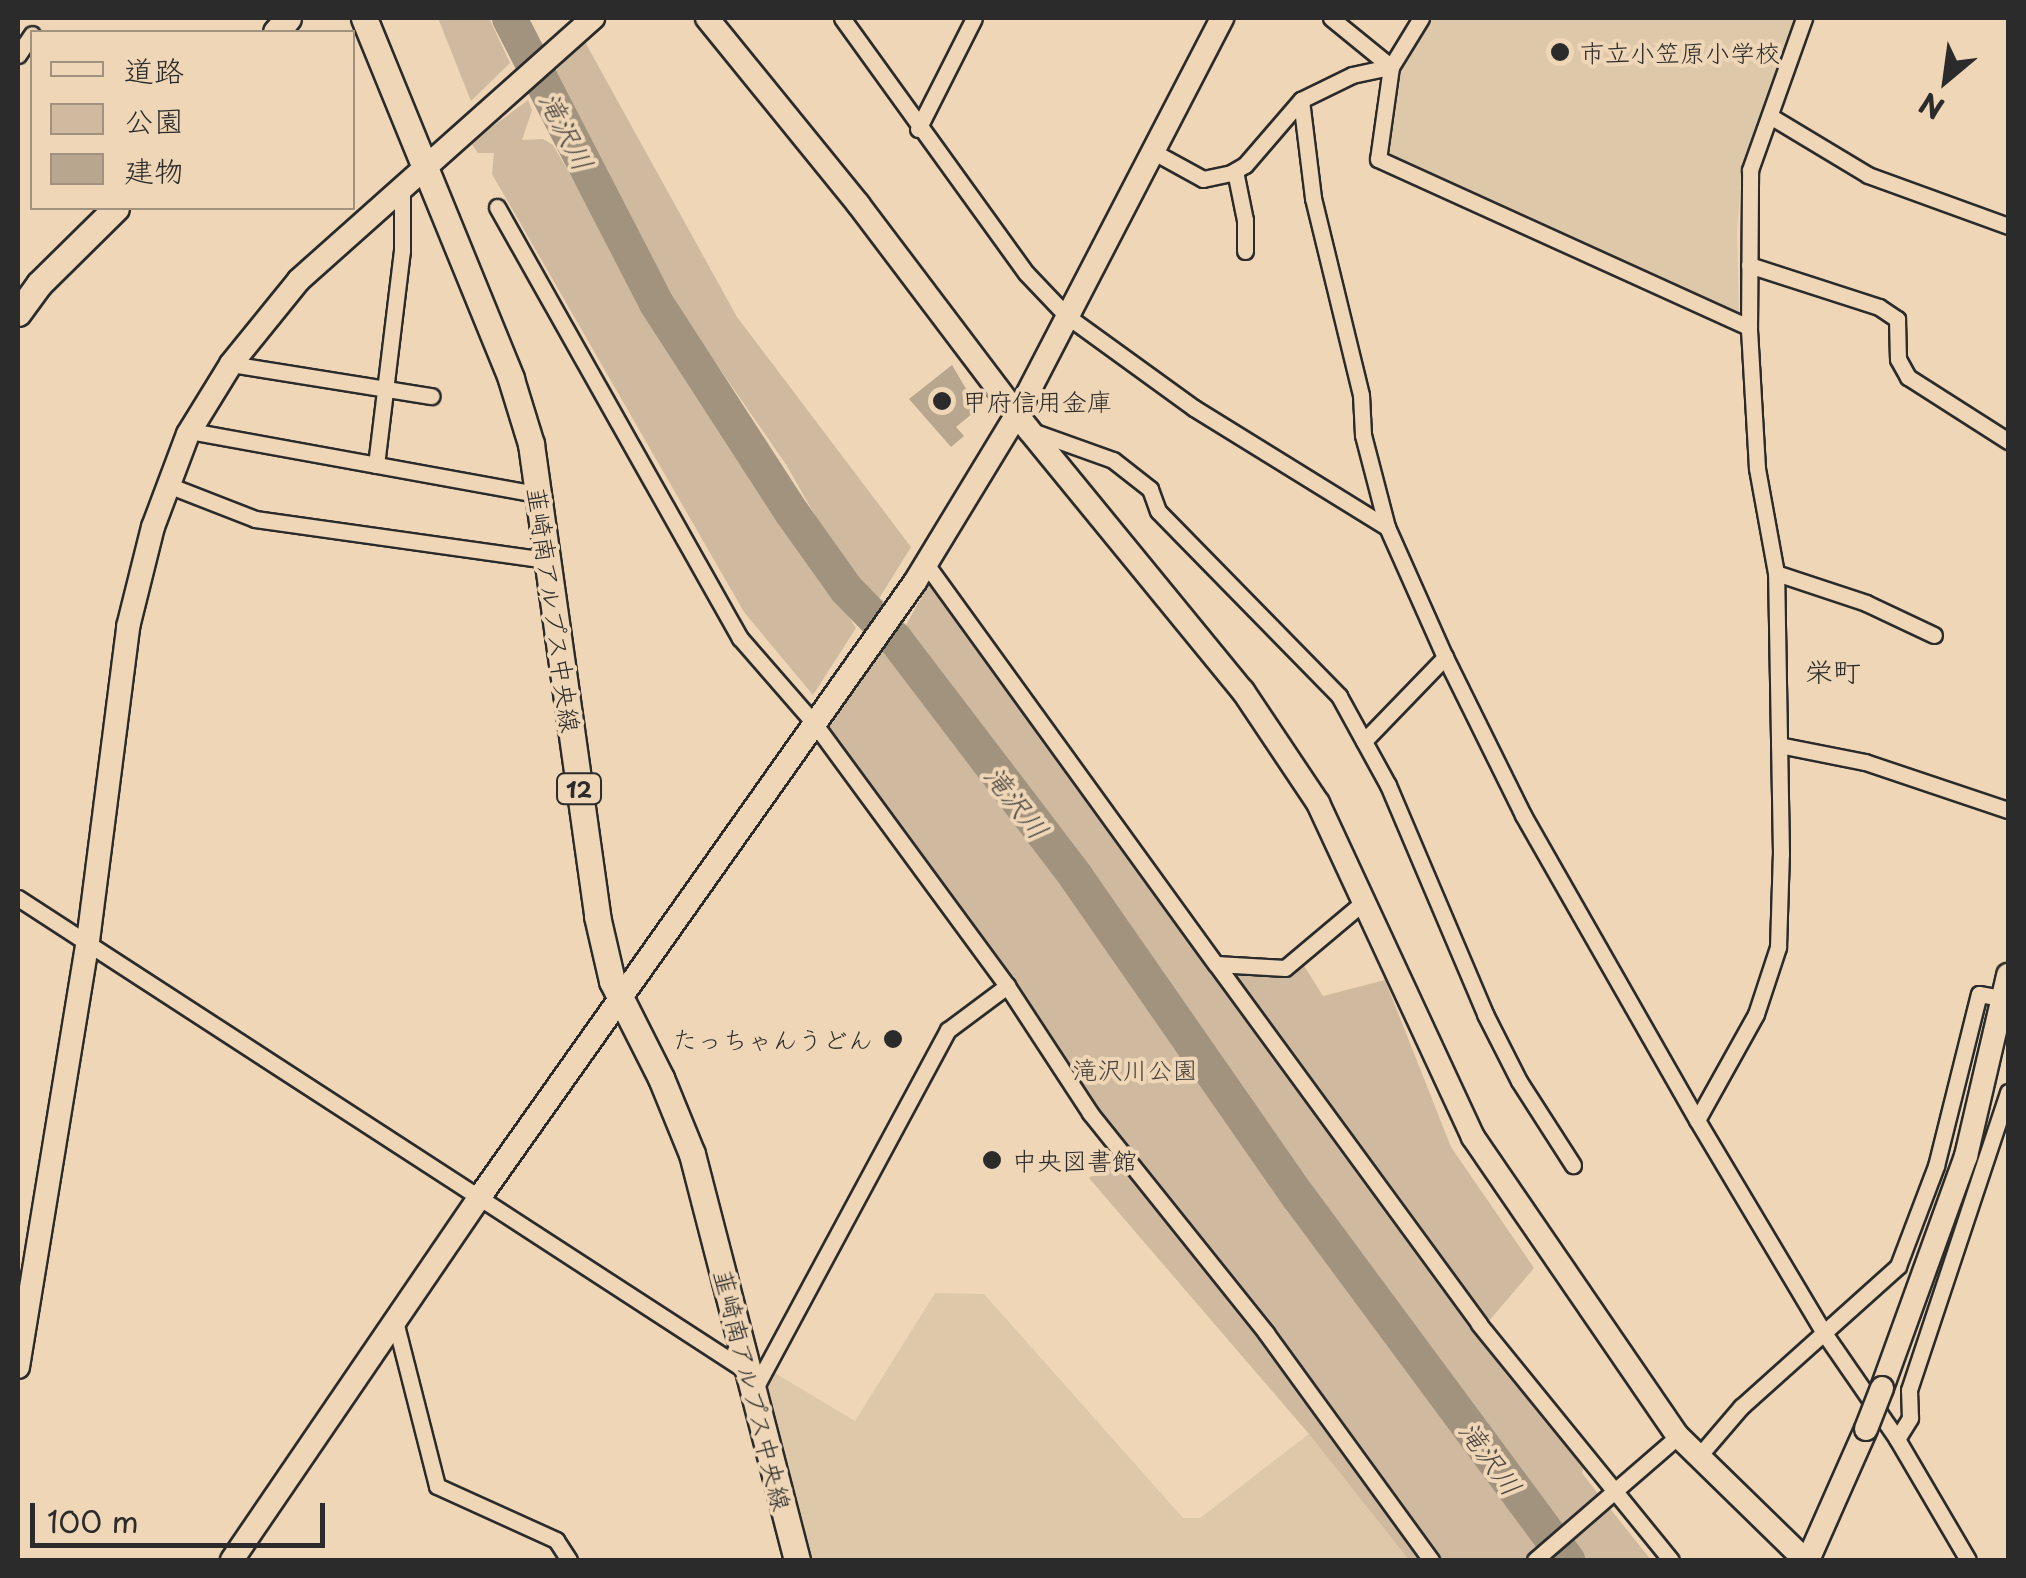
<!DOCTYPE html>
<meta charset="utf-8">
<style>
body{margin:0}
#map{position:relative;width:2026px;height:1578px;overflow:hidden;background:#eed6b6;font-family:"Playpen Sans","Klee One",sans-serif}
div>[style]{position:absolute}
.built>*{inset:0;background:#dec8aa}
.green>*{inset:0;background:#cfbaa0}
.river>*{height:35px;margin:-17.5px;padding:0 17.5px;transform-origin:17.5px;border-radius:17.5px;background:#a2937f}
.building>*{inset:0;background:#b8a68f}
.roads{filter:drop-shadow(2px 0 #2b2b2b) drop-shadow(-2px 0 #2b2b2b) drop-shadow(0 2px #2b2b2b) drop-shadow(0 -2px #2b2b2b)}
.street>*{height:15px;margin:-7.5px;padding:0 7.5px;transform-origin:7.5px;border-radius:7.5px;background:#eed6b6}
.secondary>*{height:22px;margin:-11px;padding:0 11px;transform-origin:11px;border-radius:11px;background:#eed6b6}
.primary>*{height:25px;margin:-12.5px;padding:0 12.5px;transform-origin:12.5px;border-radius:12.5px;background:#eed6b6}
.bridges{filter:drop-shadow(2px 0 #2b2b2b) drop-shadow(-2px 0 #2b2b2b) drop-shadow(0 2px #2b2b2b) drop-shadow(0 -2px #2b2b2b)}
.secondary-bridge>*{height:22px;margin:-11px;padding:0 11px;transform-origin:11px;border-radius:11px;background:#eed6b6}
.dots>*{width:28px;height:28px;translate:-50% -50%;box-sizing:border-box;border:5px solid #eed6b6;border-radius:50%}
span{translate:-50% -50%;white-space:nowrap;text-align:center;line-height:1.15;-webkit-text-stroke:8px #eed6b6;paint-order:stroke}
.shield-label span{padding:2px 8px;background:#eed6b6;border:2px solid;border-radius:8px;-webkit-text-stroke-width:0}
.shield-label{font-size:22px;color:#2b2b2b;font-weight:700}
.poi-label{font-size:25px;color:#2b2b2b}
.left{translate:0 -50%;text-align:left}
.right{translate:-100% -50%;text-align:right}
.street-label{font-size:25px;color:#2b2b2b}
.park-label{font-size:25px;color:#44403d}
.water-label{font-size:28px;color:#494540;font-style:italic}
.neighbourhood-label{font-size:28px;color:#2b2b2b}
.frame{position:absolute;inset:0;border:20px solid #2b2b2b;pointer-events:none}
.legend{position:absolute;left:30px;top:30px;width:325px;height:180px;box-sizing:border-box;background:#eed6b6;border:2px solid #a0927e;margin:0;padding:12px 18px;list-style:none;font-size:30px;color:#2b2b2b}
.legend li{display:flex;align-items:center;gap:20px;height:50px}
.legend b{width:50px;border:2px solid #a0927e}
.north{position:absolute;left:1896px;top:30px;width:100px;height:100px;-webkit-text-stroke:8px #eed6b6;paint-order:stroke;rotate:209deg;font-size:28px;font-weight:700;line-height:40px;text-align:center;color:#2b2b2b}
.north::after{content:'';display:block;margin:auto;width:35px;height:45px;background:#2b2b2b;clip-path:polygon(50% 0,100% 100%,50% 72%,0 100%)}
.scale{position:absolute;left:30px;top:1503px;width:295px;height:45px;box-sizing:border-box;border:5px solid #2b2b2b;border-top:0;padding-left:12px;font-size:30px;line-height:35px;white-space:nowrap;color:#2b2b2b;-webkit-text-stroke:8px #eed6b6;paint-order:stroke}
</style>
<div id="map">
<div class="built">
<i style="clip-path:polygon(1432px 18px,1795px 18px,1742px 170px,1737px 230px,1739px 317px,1389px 159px,1382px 148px,1400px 75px)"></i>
<i style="clip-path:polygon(935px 1293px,984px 1294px,1183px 1518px,1200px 1518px,1309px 1434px,1409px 1560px,803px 1560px,758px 1386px,768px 1369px,855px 1421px)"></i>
</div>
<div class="green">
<i style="clip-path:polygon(438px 18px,489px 18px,510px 63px,471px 101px)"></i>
<i style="clip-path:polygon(585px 42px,737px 317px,911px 547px,877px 602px,829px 540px,787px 466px,686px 320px,551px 75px)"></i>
<i style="clip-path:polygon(528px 100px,532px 110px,522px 140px,543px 139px,553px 145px,684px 372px,807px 554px,816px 575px,826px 581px,856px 628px,813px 695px,744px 612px,492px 174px,494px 153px,478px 153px,471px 143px)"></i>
<i style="clip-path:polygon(930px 582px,1215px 969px,1301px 961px,1323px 996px,1385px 980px,1451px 1147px,1534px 1268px,1483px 1328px,1587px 1457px,1582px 1473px,1599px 1495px,1559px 1529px,1151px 976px,1159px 967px,1138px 954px,902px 632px)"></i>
<i style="clip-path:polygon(885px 624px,1065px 863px,1285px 1177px,1467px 1420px,1527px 1509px,1540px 1556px,1535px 1560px,1431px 1560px,1096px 1121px,814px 723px)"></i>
<i style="clip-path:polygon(1116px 1154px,1259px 1332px,1421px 1560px,1409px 1560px,1309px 1434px,1089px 1178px)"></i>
<i style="clip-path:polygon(1608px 1506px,1651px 1560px,1584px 1560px,1569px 1542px)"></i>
</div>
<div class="river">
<i style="left:509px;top:18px;width:321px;rotate:62.7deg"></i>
<i style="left:656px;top:303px;width:250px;rotate:57.1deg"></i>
<i style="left:792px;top:513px;width:93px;rotate:54.6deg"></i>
<i style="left:846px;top:589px;width:70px;rotate:45.6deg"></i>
<i style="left:895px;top:639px;width:299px;rotate:52.7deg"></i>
<i style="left:1076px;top:877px;width:389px;rotate:55.2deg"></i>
<i style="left:1298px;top:1196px;width:453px;rotate:53.5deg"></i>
</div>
<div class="building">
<i style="clip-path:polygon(952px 365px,978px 409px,956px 427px,964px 436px,951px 447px,909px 399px)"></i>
</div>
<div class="roads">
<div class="street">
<i style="left:842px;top:18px;width:314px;rotate:54.2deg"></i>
<i style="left:1026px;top:273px;width:59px;rotate:46.4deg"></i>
<i style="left:1067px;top:316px;width:157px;rotate:35.9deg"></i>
<i style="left:1194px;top:408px;width:227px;rotate:31.7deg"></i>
<i style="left:1331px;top:18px;width:77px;rotate:39.2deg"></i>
<i style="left:1421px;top:18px;width:57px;rotate:121.5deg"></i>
<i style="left:1391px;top:67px;width:93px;rotate:98deg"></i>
<i style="left:1378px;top:159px;width:407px;rotate:24.4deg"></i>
<i style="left:18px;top:55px;width:25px;rotate:-56deg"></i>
<i style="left:1301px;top:100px;width:99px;rotate:83deg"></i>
<i style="left:1313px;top:198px;width:203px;rotate:76.3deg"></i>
<i style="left:1361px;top:395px;width:40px;rotate:87.1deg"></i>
<i style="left:1363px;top:435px;width:95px;rotate:75.4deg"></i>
<i style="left:1387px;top:527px;width:142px;rotate:66deg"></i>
<i style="left:1445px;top:657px;width:176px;rotate:63.7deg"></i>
<i style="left:1523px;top:815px;width:351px;rotate:60.3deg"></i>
<i style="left:1697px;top:1120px;width:248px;rotate:59.2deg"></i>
<i style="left:1824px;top:1333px;width:129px;rotate:55.4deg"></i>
<i style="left:1897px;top:1439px;width:140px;rotate:59.6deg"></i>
<i style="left:1770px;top:116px;width:114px;rotate:31deg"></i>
<i style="left:1868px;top:175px;width:149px;rotate:20deg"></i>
<i style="left:918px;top:129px;width:124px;rotate:-63.2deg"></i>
<i style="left:1152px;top:151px;width:58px;rotate:28.8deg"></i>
<i style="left:1203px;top:179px;width:29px;rotate:-12deg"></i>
<i style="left:1231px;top:173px;width:16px;rotate:-30deg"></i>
<i style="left:1245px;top:165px;width:86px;rotate:-49.3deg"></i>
<i style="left:1301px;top:100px;width:57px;rotate:-26.1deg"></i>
<i style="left:1352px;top:75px;width:40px;rotate:-12deg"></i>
<i style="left:1235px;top:171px;width:50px;rotate:78.5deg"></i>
<i style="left:1245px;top:220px;width:31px;rotate:90deg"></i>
<i style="left:497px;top:207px;width:495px;rotate:60.6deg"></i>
<i style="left:740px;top:638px;width:113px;rotate:49deg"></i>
<i style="left:814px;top:723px;width:326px;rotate:53.7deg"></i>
<i style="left:1007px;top:986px;width:152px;rotate:56.8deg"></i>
<i style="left:1090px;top:1113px;width:282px;rotate:51.3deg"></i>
<i style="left:1266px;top:1333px;width:281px;rotate:54deg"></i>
<i style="left:1749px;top:265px;width:137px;rotate:17.9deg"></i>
<i style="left:1879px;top:307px;width:22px;rotate:34deg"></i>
<i style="left:1897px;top:319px;width:40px;rotate:88.6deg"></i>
<i style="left:1898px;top:359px;width:21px;rotate:61deg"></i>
<i style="left:1908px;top:377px;width:119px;rotate:32.6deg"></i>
<i style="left:231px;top:364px;width:203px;rotate:9.1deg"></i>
<i style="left:190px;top:431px;width:354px;rotate:10.3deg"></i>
<i style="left:1032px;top:431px;width:86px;rotate:19.7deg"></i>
<i style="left:1113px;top:460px;width:47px;rotate:38.1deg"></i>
<i style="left:1150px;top:489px;width:23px;rotate:70deg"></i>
<i style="left:1158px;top:511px;width:259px;rotate:45.6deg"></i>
<i style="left:1339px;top:696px;width:102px;rotate:61.2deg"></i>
<i style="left:1388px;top:785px;width:249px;rotate:67deg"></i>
<i style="left:1485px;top:1014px;width:75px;rotate:63.1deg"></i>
<i style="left:1519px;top:1081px;width:100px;rotate:57.3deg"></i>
<i style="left:376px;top:465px;width:216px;rotate:-83.1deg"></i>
<i style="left:402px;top:251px;width:65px;rotate:-90deg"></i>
<i style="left:168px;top:485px;width:93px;rotate:21.3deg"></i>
<i style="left:255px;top:519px;width:295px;rotate:8deg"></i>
<i style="left:926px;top:564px;width:494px;rotate:54.1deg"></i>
<i style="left:1216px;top:964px;width:69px;rotate:3.3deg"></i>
<i style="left:1285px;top:968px;width:106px;rotate:-40deg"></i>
<i style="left:1776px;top:573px;width:95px;rotate:18.4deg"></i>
<i style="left:1866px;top:603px;width:75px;rotate:25.2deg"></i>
<i style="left:1364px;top:741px;width:117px;rotate:-46deg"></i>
<i style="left:1779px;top:745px;width:88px;rotate:11.2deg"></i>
<i style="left:1865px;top:762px;width:151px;rotate:18.6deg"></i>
<i style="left:18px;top:898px;width:870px;rotate:33deg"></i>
<i style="left:1216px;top:964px;width:446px;rotate:53.8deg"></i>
<i style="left:1479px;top:1324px;width:304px;rotate:50.9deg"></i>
<i style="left:1697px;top:1120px;width:121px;rotate:-60.9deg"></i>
<i style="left:1756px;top:1014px;width:71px;rotate:-71.8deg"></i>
<i style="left:1778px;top:947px;width:93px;rotate:-88.2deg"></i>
<i style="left:1781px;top:854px;width:281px;rotate:-91deg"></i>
<i style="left:1776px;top:573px;width:107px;rotate:-100.3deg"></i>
<i style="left:1757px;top:468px;width:137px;rotate:-93.3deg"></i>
<i style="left:1749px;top:331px;width:161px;rotate:-89.6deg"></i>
<i style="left:1750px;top:170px;width:161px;rotate:-70.4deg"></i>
<i style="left:395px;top:1321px;width:170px;rotate:75.7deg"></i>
<i style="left:437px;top:1486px;width:131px;rotate:24.4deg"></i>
<i style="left:556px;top:1540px;width:24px;rotate:57deg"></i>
<i style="left:754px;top:1390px;width:409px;rotate:-61.7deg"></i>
<i style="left:948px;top:1030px;width:74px;rotate:-36.7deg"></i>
<i style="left:1897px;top:1439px;width:25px;rotate:-58deg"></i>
<i style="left:1910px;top:1418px;width:28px;rotate:-92deg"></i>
<i style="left:1909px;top:1390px;width:314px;rotate:-71.6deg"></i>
<i style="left:1699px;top:1456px;width:65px;rotate:-49.4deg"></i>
<i style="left:1741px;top:1407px;width:211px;rotate:-41.9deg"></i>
<i style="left:1898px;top:1266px;width:107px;rotate:-69.2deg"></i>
<i style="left:1936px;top:1166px;width:177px;rotate:-76deg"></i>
<i style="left:1979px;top:994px;width:29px;rotate:10deg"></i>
<i style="left:1535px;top:1560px;width:189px;rotate:-40.9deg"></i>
</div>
<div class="secondary">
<i style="left:707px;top:18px;width:240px;rotate:50.9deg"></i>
<i style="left:858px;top:204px;width:283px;rotate:52.9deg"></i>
<i style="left:1029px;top:430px;width:338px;rotate:50.7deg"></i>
<i style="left:1243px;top:691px;width:135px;rotate:56.2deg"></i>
<i style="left:1318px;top:803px;width:368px;rotate:65.1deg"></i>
<i style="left:1473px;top:1137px;width:363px;rotate:55.6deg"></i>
<i style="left:1678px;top:1436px;width:177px;rotate:44.3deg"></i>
<i style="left:18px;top:1367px;width:432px;rotate:-80.7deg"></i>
<i style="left:88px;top:941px;width:317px;rotate:-82.7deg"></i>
<i style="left:128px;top:627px;width:103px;rotate:-76deg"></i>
<i style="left:153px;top:527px;width:99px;rotate:-69.4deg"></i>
<i style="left:188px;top:434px;width:82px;rotate:-58.4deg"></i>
<i style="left:231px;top:364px;width:108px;rotate:-51deg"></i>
<i style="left:299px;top:280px;width:394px;rotate:-41.7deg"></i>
<i style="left:1882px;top:1388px;width:247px;rotate:-70.1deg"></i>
<i style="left:1966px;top:1156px;width:186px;rotate:-76.9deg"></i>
<i style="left:232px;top:1560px;width:438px;rotate:-55.7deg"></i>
<i style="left:479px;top:1198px;width:755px;rotate:-54.71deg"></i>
<i style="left:915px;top:582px;width:197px;rotate:-58.7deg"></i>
<i style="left:1017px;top:414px;width:446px;rotate:-62.6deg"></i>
<i style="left:1808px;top:1560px;width:143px;rotate:-66.1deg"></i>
</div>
<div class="primary">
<i style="left:364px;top:18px;width:390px;rotate:67.8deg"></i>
<i style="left:511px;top:379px;width:68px;rotate:72.9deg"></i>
<i style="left:531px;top:444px;width:477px;rotate:82deg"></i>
<i style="left:597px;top:916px;width:67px;rotate:77deg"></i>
<i style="left:612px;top:981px;width:109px;rotate:63.2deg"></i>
<i style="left:661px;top:1078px;width:82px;rotate:67.8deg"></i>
<i style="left:692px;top:1154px;width:419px;rotate:75.5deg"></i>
<i style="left:276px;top:32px;width:18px;rotate:-49deg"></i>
<i style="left:18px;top:313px;width:36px;rotate:-54deg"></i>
<i style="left:39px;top:284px;width:108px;rotate:-44.6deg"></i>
</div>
</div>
<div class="bridges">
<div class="secondary-bridge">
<i style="left:1866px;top:1429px;width:44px;rotate:-68.7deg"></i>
</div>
</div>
<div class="dots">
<i style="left:1560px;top:52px;background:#2b2b2b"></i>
<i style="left:942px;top:401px;background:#2b2b2b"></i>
<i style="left:893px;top:1039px;background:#2b2b2b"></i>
<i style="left:992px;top:1160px;background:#2b2b2b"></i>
</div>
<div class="shield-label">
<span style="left:579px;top:789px">12</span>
</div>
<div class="poi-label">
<span class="left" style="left:1580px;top:52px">市立小笠原小学校</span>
<span class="left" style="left:962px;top:401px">甲府信用金庫</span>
<span class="right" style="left:873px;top:1039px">たっちゃんうどん</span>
<span class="left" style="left:1012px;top:1160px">中央図書館</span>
</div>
<div class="street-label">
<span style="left:554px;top:610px;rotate:82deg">韮崎南アルプス中央線</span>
<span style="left:753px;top:1390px;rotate:76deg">韮崎南アルプス中央線</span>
</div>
<div class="park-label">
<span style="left:1135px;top:1069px">滝沢川公園</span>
</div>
<div class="water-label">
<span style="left:567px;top:131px;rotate:63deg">滝沢川</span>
<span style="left:1017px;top:802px;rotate:52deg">滝沢川</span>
<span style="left:1491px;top:1458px;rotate:54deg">滝沢川</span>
</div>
<div class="neighbourhood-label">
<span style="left:1833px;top:671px">栄町</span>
</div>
<div class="frame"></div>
<ul class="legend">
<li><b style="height:12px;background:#eed6b6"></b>道路</li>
<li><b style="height:28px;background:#cfbaa0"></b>公園</li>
<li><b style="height:28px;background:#b8a68f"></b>建物</li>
</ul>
<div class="north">N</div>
<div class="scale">100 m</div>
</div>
